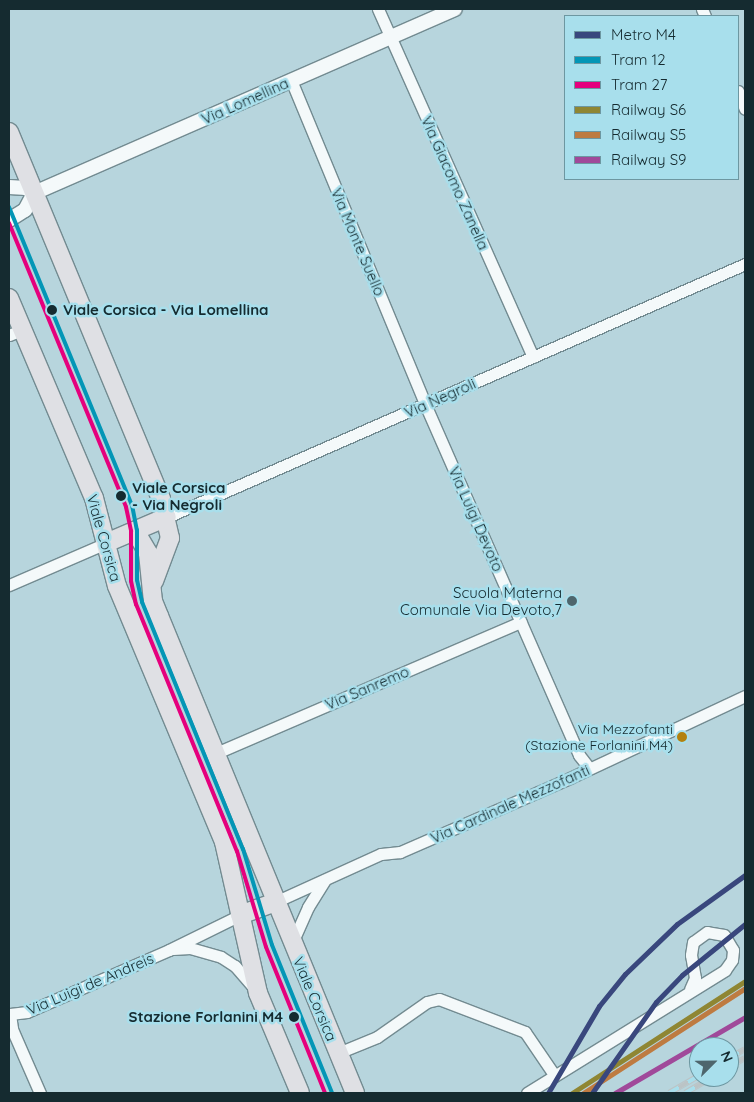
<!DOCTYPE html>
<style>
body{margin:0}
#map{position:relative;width:754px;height:1102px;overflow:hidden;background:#b7d5dd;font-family:Quicksand,sans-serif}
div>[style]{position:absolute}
.roads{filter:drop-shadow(1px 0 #738b91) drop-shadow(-1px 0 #738b91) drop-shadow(0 1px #738b91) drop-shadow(0 -1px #738b91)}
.minor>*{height:11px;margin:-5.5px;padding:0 5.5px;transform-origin:5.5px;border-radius:5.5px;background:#f4f9fa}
.tertiary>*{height:14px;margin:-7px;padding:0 7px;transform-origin:7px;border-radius:7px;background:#f4f9fa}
.primary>*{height:18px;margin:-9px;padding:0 9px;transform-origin:9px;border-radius:9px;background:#dfe0e4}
.rail>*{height:5.5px;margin-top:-2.75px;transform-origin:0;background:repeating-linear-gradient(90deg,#a8dfec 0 11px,#bbc4c6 0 22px);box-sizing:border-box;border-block:1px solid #bbc4c6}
.rail-1>*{height:5px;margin:-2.5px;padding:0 2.5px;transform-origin:2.5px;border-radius:2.5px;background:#8f8633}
.rail-2>*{height:5px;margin:-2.5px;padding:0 2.5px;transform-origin:2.5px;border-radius:2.5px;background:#be7b41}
.rail-3>*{height:5px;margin:-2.5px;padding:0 2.5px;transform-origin:2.5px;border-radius:2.5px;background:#a0499a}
.tram-1>*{height:4px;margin:-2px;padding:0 2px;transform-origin:2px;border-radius:2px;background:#0396b6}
.tram-2>*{height:4px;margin:-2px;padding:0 2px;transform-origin:2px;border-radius:2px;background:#e5007d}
.metro-1>*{height:5px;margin:-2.5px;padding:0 2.5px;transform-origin:2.5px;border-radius:2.5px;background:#39477d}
.dots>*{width:14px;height:14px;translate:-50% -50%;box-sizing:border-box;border:2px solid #a8dfec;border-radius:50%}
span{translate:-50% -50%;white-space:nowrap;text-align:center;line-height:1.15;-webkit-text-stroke:5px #a8dfec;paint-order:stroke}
.bus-label{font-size:14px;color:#152b30}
.right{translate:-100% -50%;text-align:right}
.street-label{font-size:15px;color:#152b30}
.stop-label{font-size:15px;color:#152b30;font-weight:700}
.left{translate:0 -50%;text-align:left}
.poi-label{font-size:15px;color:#152b30}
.frame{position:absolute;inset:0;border:10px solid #152b30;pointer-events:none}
.legend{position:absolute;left:564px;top:15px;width:175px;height:165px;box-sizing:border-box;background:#a8dfec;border:1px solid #6d97a1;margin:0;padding:6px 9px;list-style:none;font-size:15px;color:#152b30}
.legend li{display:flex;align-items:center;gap:10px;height:25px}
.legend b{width:25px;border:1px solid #6d97a1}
.north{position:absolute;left:689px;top:1037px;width:50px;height:50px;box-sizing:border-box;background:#a8dfec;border:1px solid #6d97a1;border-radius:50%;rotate:67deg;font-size:14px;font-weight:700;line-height:20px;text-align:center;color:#152b30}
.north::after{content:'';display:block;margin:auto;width:18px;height:22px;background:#4e666d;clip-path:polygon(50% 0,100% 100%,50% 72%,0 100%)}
</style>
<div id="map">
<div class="roads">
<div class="minor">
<i style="left:378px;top:9px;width:381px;rotate:66deg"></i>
<i style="left:702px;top:9px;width:8px;rotate:67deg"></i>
<i style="left:291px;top:80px;width:351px;rotate:67.5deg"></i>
<i style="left:425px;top:404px;width:383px;rotate:66.3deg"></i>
<i style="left:579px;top:755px;width:16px;rotate:52deg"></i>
<i style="left:738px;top:91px;width:19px;rotate:69deg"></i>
<i style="left:9px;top:335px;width:14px;rotate:-21deg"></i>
<i style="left:167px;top:517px;width:631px;rotate:-23.64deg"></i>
<i style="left:9px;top:585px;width:106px;rotate:-23.4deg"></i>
<i style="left:214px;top:754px;width:334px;rotate:-23.3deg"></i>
<i style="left:275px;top:902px;width:116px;rotate:-24.4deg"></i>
<i style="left:381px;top:854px;width:19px;rotate:-6deg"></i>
<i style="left:400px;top:852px;width:185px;rotate:-23.5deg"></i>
<i style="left:570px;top:778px;width:193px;rotate:-25.1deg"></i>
<i style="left:292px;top:943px;width:39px;rotate:-66deg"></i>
<i style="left:308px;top:907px;width:32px;rotate:-58deg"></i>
<i style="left:173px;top:949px;width:17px;rotate:-3deg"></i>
<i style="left:190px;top:948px;width:32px;rotate:16deg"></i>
<i style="left:221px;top:957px;width:17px;rotate:33deg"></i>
<i style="left:235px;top:966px;width:30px;rotate:49deg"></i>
<i style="left:10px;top:1014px;width:17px;rotate:-7deg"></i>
<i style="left:27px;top:1012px;width:155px;rotate:-23.6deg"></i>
<i style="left:169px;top:950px;width:79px;rotate:-26.2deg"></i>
<i style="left:10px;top:1014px;width:15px;rotate:82deg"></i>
<i style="left:12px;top:1029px;width:70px;rotate:66.4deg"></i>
<i style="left:338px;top:1053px;width:42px;rotate:-22.3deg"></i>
<i style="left:377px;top:1037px;width:61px;rotate:-35deg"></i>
<i style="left:427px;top:1002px;width:12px;rotate:-14deg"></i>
<i style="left:439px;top:999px;width:92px;rotate:21deg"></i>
<i style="left:525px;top:1032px;width:53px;rotate:55.7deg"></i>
<i style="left:527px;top:1093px;width:233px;rotate:-31.8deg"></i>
<i style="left:725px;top:970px;width:12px;rotate:-55deg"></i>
<i style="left:732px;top:960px;width:10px;rotate:-84deg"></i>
<i style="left:733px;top:950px;width:17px;rotate:-121deg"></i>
<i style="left:724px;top:935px;width:17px;rotate:-170deg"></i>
<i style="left:707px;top:932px;width:17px;rotate:144deg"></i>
<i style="left:693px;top:942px;width:13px;rotate:99deg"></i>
<i style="left:691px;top:955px;width:23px;rotate:80deg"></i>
<i style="left:695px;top:978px;width:12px;rotate:114deg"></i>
</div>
<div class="tertiary">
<i style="left:9px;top:187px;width:17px;rotate:3deg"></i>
<i style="left:26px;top:188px;width:9px;rotate:32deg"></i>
<i style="left:9px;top:220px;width:19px;rotate:-32deg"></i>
<i style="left:25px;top:210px;width:19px;rotate:-62deg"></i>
<i style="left:34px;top:193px;width:459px;rotate:-23.6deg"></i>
</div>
<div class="primary">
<i style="left:9px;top:132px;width:397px;rotate:67.5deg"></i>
<i style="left:161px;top:499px;width:40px;rotate:77deg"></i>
<i style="left:170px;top:538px;width:46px;rotate:110.4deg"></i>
<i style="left:9px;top:298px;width:217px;rotate:67deg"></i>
<i style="left:94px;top:498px;width:91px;rotate:75.4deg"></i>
<i style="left:117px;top:586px;width:277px;rotate:67.3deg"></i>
<i style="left:224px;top:842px;width:155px;rotate:77.3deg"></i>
<i style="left:258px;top:993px;width:108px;rotate:67.2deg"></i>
<i style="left:135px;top:531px;width:26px;rotate:59deg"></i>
<i style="left:148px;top:553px;width:48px;rotate:84.1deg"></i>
<i style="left:153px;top:601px;width:16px;rotate:68deg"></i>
<i style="left:159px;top:616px;width:516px;rotate:67.66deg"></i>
<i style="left:106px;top:543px;width:66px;rotate:-23.1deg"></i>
<i style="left:240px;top:915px;width:37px;rotate:-20deg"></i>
</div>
</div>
<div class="rail">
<i style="left:729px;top:1058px;width:18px;rotate:-29deg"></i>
<i style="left:729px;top:1067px;width:18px;rotate:-29deg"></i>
<i style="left:669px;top:1093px;width:34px;rotate:-30deg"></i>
<i style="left:685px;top:1093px;width:32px;rotate:-30deg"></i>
</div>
<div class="rail-1">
<i style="left:572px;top:1093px;width:206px;rotate:-32.9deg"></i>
</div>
<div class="rail-2">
<i style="left:583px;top:1093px;width:193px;rotate:-32.9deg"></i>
</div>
<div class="rail-3">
<i style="left:615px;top:1093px;width:151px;rotate:-30.3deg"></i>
</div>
<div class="tram-1">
<i style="left:9px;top:207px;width:322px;rotate:67.6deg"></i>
<i style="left:132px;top:505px;width:25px;rotate:79deg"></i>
<i style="left:137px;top:530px;width:50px;rotate:90deg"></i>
<i style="left:137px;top:580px;width:23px;rotate:77deg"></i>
<i style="left:142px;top:602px;width:267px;rotate:67.8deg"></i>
<i style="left:243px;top:849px;width:100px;rotate:73.2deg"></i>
<i style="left:272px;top:945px;width:160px;rotate:67.9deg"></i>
</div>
<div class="tram-2">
<i style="left:9px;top:223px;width:307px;rotate:67.6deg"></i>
<i style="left:126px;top:507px;width:25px;rotate:78deg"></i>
<i style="left:131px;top:531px;width:50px;rotate:90deg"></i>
<i style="left:131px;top:581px;width:24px;rotate:78deg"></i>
<i style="left:136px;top:604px;width:267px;rotate:67.8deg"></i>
<i style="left:237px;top:851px;width:100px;rotate:73.2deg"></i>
<i style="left:266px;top:947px;width:157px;rotate:68deg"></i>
</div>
<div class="metro-1">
<i style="left:548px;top:1093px;width:101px;rotate:-59.6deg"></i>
<i style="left:599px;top:1006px;width:41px;rotate:-50.9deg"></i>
<i style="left:625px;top:974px;width:72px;rotate:-43.9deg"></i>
<i style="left:677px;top:924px;width:84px;rotate:-35.8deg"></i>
<i style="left:592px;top:1093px;width:111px;rotate:-54.9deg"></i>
<i style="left:656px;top:1002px;width:37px;rotate:-46deg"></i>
<i style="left:682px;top:975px;width:81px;rotate:-39deg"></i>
</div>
<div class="dots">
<i style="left:52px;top:310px;background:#152b30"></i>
<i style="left:121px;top:496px;background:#152b30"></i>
<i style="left:572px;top:601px;background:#4e666d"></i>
<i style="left:682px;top:737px;background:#b3810e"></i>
<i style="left:294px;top:1017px;background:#152b30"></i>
</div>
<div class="bus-label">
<span class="right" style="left:673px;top:737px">Via Mezzofanti<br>(Stazione Forlanini M4)</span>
</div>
<div class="street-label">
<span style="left:245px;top:101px;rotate:-24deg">Via Lomellina</span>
<span style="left:455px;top:183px;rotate:66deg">Via Giacomo Zanella</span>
<span style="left:358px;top:242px;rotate:67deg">Via Monte Suello</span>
<span style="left:440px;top:398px;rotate:-24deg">Via Negroli</span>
<span style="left:476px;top:519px;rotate:66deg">Via Luigi Devoto</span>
<span style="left:104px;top:538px;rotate:74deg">Viale Corsica</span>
<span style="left:367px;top:688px;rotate:-23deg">Via Sanremo</span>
<span style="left:510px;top:804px;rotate:-24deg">Via Cardinale Mezzofanti</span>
<span style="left:90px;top:984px;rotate:-23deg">Via Luigi de Andreis</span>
<span style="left:315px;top:999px;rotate:67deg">Viale Corsica</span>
</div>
<div class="stop-label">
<span class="left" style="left:63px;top:310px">Viale Corsica - Via Lomellina</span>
<span class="left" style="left:132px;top:496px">Viale Corsica<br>- Via Negroli</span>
<span class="right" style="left:283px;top:1017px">Stazione Forlanini M4</span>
</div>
<div class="poi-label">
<span class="right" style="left:562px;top:601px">Scuola Materna<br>Comunale Via Devoto,7</span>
</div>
<div class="frame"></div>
<ul class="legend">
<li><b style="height:6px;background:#39477d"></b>Metro M4</li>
<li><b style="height:6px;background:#0396b6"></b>Tram 12</li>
<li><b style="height:6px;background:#e5007d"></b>Tram 27</li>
<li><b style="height:6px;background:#8f8633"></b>Railway S6</li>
<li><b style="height:6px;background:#be7b41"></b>Railway S5</li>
<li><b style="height:6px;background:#a0499a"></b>Railway S9</li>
</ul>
<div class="north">N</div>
</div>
